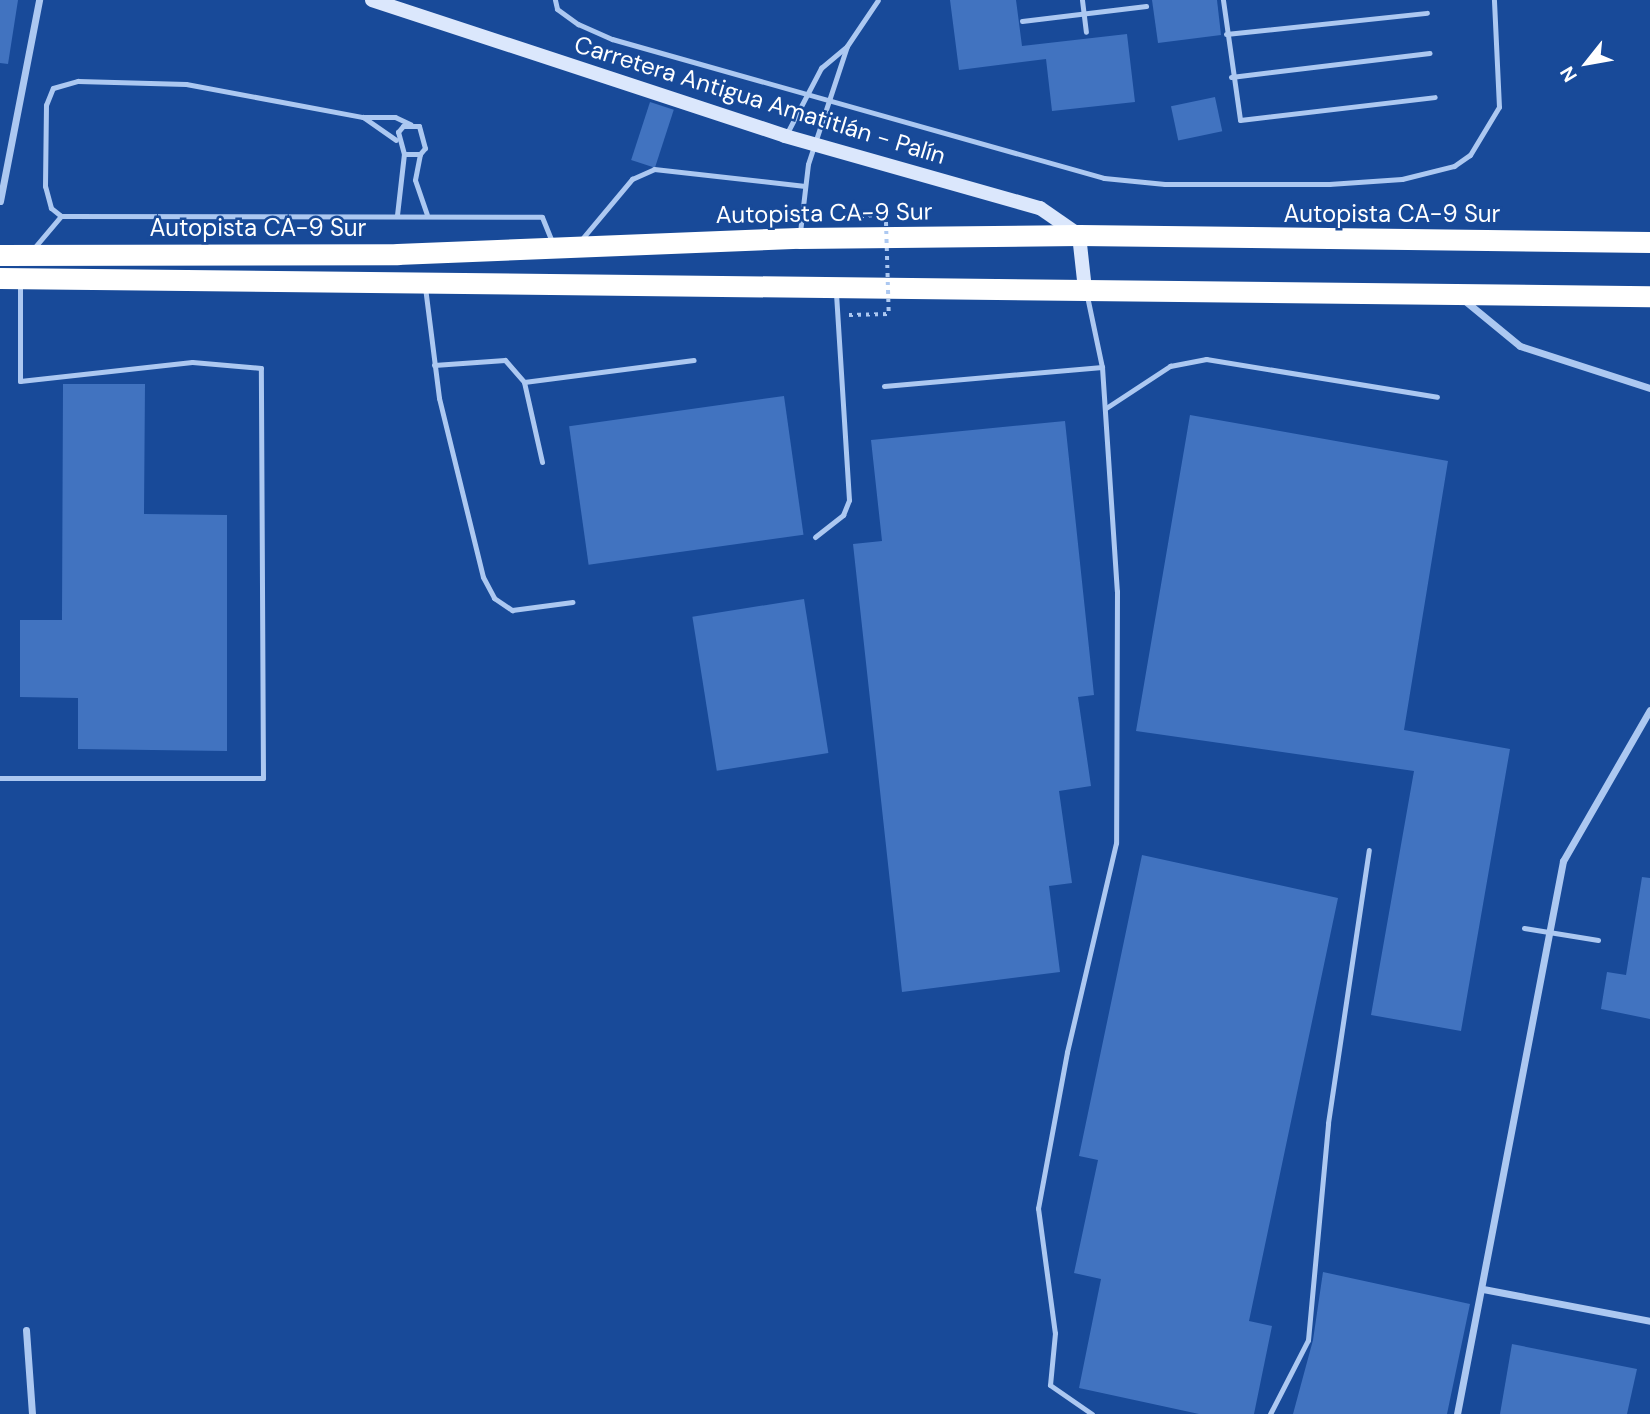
<!DOCTYPE html>
<meta charset="utf-8">
<style>
body{margin:0}
#map{position:relative;width:1650px;height:1414px;overflow:hidden;background:#184a99;font-family:"DM Sans",sans-serif}
div>[style]{position:absolute}
.building>*{inset:0;background:#4173c0;transform-origin:0 0}
.path>*{height:3.5px;margin-top:-1.75px;transform-origin:0;background:repeating-linear-gradient(90deg,#acc8f1 0 3.5px,transparent 0 8.5px)}
.lane>*{height:5px;margin:-2.5px;padding:0 2.5px;transform-origin:2.5px;border-radius:2.5px;background:#acc8f1}
.street>*{height:7px;margin:-3.5px;padding:0 3.5px;transform-origin:3.5px;border-radius:3.5px;background:#acc8f1}
.secondary>*{height:14px;margin:-7px;padding:0 7px;transform-origin:7px;border-radius:7px;background:#dbe7fc}
.highway>*{height:21px;margin:-10.5px;padding:0 10.5px;transform-origin:10.5px;border-radius:10.5px;background:#fff}
.path-bridge>*{height:3.5px;margin-top:-1.75px;transform-origin:0;background:repeating-linear-gradient(90deg,#acc8f1 0 3.5px,transparent 0 8.5px)}
span{translate:-50% -50%;white-space:nowrap;text-align:center;line-height:1.15;-webkit-text-stroke:5px #184a99;paint-order:stroke}
.street-label{font-size:24px;color:#fff}
.north{position:absolute;left:1552px;top:28px;width:70px;height:70px;-webkit-text-stroke:5px #184a99;paint-order:stroke;rotate:239deg;font-size:19px;font-weight:700;line-height:28px;text-align:center;color:#fff}
.north::after{content:'';display:block;margin:auto;width:24px;height:32px;background:#fff;clip-path:polygon(50% 0,100% 100%,50% 72%,0 100%)}
</style>
<div id="map">
<div class="building">
<i style="clip-path:polygon(0 0,18px 0,8px 64px,0 63px)"></i>
<i style="clip-path:polygon(950px 0,1016px 0,1022px 46px,1127px 34px,1135px 102px,1052px 111px,1046px 59px,959px 70px)"></i>
<i style="clip-path:polygon(1152px 0,1217px 0,1221px 35px,1158px 43px)"></i>
<i style="left:1215px;top:97px;width:35px;height:45px;rotate:78deg"></i>
<i style="left:650px;top:102px;width:25px;height:61px;rotate:18deg"></i>
<i style="clip-path:polygon(63px 384px,145px 384px,144px 514px,227px 515px,227px 751px,78px 749px,78px 698px,20px 697px,20px 620px,62px 620px)"></i>
<i style="left:784px;top:396px;width:140px;height:217px;rotate:82deg"></i>
<i style="clip-path:polygon(1190px 415px,1448px 461px,1404px 730px,1510px 749px,1461px 1031px,1371px 1015px,1414px 771px,1136px 731px)"></i>
<i style="clip-path:polygon(1065px 421px,1094px 695px,1078px 697px,1091px 786px,1059px 791px,1072px 883px,1049px 886px,1060px 972px,902px 992px,853px 544px,882px 541px,871px 440px)"></i>
<i style="left:804px;top:599px;width:156px;height:113px;rotate:81deg"></i>
<i style="clip-path:polygon(1142px 855px,1338px 898px,1249px 1321px,1272px 1326px,1254px 1414px,1199px 1414px,1079px 1388px,1101px 1279px,1074px 1273px,1098px 1160px,1079px 1156px)"></i>
<i style="clip-path:polygon(1642px 877px,1650px 878px,1650px 1019px,1601px 1009px,1607px 972px,1626px 975px)"></i>
<i style="clip-path:polygon(1323px 1272px,1470px 1304px,1447px 1414px,1293px 1414px,1313px 1340px)"></i>
<i style="clip-path:polygon(1512px 1344px,1637px 1369px,1627px 1414px,1500px 1414px)"></i>
</div>
<div class="path">
<i style="left:843px;top:218px;width:43px;rotate:-5.3deg"></i>
<i style="left:849px;top:315px;width:40px;rotate:-1.4deg"></i>
</div>
<div class="lane">
<i style="left:555px;top:0;width:9px;rotate:77deg"></i>
<i style="left:557px;top:9px;width:26px;rotate:36deg"></i>
<i style="left:578px;top:24px;width:37px;rotate:24deg"></i>
<i style="left:612px;top:39px;width:511px;rotate:15.78deg"></i>
<i style="left:1104px;top:178px;width:61px;rotate:5.6deg"></i>
<i style="left:1165px;top:184px;width:164px"></i>
<i style="left:1329px;top:184px;width:73px;rotate:-3.9deg"></i>
<i style="left:1402px;top:179px;width:54px;rotate:-14deg"></i>
<i style="left:1454px;top:166px;width:19px;rotate:-35deg"></i>
<i style="left:1470px;top:155px;width:56px;rotate:-58.9deg"></i>
<i style="left:1499px;top:107px;width:107px;rotate:-92.7deg"></i>
<i style="left:1082px;top:0;width:32px;rotate:83deg"></i>
<i style="left:1223px;top:0;width:121px;rotate:81.9deg"></i>
<i style="left:1240px;top:120px;width:196px;rotate:-6.7deg"></i>
<i style="left:1022px;top:21px;width:125px;rotate:-6.9deg"></i>
<i style="left:1226px;top:34px;width:202px;rotate:-6deg"></i>
<i style="left:1231px;top:77px;width:200px;rotate:-6.9deg"></i>
<i style="left:363px;top:117px;width:32px"></i>
<i style="left:395px;top:117px;width:17px;rotate:25deg"></i>
<i style="left:786px;top:135px;width:76px;rotate:-62.4deg"></i>
<i style="left:821px;top:68px;width:34px;rotate:-40deg"></i>
<i style="left:847px;top:46px;width:55px;rotate:-56deg"></i>
<i style="left:420px;top:154px;width:26px;rotate:101deg"></i>
<i style="left:415px;top:180px;width:36px;rotate:71deg"></i>
<i style="left:397px;top:215px;width:61px;rotate:-83.5deg"></i>
<i style="left:404px;top:154px;width:23px;rotate:-105deg"></i>
<i style="left:398px;top:132px;width:8px;rotate:-50deg"></i>
<i style="left:403px;top:126px;width:16px"></i>
<i style="left:419px;top:126px;width:23px;rotate:75deg"></i>
<i style="left:425px;top:148px;width:8px;rotate:130deg"></i>
<i style="left:420px;top:154px;width:16px;rotate:180deg"></i>
<i style="left:61px;top:216px;width:13px;rotate:-141deg"></i>
<i style="left:51px;top:208px;width:23px;rotate:-105deg"></i>
<i style="left:45px;top:186px;width:81px;rotate:-89.3deg"></i>
<i style="left:46px;top:105px;width:18px;rotate:-68deg"></i>
<i style="left:53px;top:88px;width:26px;rotate:-16deg"></i>
<i style="left:78px;top:81px;width:108px;rotate:1.6deg"></i>
<i style="left:186px;top:84px;width:180px;rotate:10.6deg"></i>
<i style="left:363px;top:117px;width:40px;rotate:34.9deg"></i>
<i style="left:800px;top:232px;width:68px;rotate:-83.3deg"></i>
<i style="left:808px;top:164px;width:124px;rotate:-71.7deg"></i>
<i style="left:581px;top:240px;width:80px;rotate:-50.1deg"></i>
<i style="left:632px;top:179px;width:24px;rotate:-24deg"></i>
<i style="left:654px;top:169px;width:152px;rotate:6.4deg"></i>
<i style="left:34px;top:248px;width:42px;rotate:-49.8deg"></i>
<i style="left:61px;top:216px;width:481px;rotate:0.1deg"></i>
<i style="left:542px;top:217px;width:27px;rotate:68deg"></i>
<i style="left:425px;top:287px;width:112px;rotate:82.8deg"></i>
<i style="left:439px;top:398px;width:184px;rotate:76.2deg"></i>
<i style="left:483px;top:577px;width:24px;rotate:62deg"></i>
<i style="left:494px;top:598px;width:22px;rotate:34deg"></i>
<i style="left:512px;top:610px;width:61px;rotate:-7.6deg"></i>
<i style="left:1087px;top:296px;width:73px;rotate:78.1deg"></i>
<i style="left:1102px;top:367px;width:225px;rotate:86.2deg"></i>
<i style="left:1117px;top:591px;width:252px;rotate:90.2deg"></i>
<i style="left:1116px;top:843px;width:215px;rotate:103.2deg"></i>
<i style="left:1067px;top:1052px;width:159px;rotate:100.5deg"></i>
<i style="left:1038px;top:1208px;width:126px;rotate:82.3deg"></i>
<i style="left:1055px;top:1333px;width:52px;rotate:95.5deg"></i>
<i style="left:1050px;top:1385px;width:51px;rotate:34.6deg"></i>
<i style="left:434px;top:365px;width:71px;rotate:-4deg"></i>
<i style="left:505px;top:360px;width:29px;rotate:49deg"></i>
<i style="left:524px;top:382px;width:82px;rotate:77.3deg"></i>
<i style="left:524px;top:382px;width:171px;rotate:-7.4deg"></i>
<i style="left:884px;top:386px;width:219px;rotate:-5deg"></i>
<i style="left:1106px;top:408px;width:77px;rotate:-33.3deg"></i>
<i style="left:1170px;top:366px;width:37px;rotate:-11deg"></i>
<i style="left:1206px;top:359px;width:234px;rotate:9.3deg"></i>
<i style="left:815px;top:537px;width:36px;rotate:-38deg"></i>
<i style="left:843px;top:515px;width:16px;rotate:-68deg"></i>
<i style="left:849px;top:500px;width:207px;rotate:-93.6deg"></i>
<i style="left:0;top:778px;width:263px"></i>
<i style="left:263px;top:778px;width:410px;rotate:-90.3deg"></i>
<i style="left:261px;top:368px;width:69px;rotate:-175deg"></i>
<i style="left:192px;top:362px;width:173px;rotate:173.7deg"></i>
<i style="left:20px;top:381px;width:97px;rotate:-90deg"></i>
<i style="left:1524px;top:928px;width:75px;rotate:9.2deg"></i>
<i style="left:1270px;top:1414px;width:83px;rotate:-62.8deg"></i>
<i style="left:1308px;top:1340px;width:218px;rotate:-84.7deg"></i>
<i style="left:1328px;top:1123px;width:276px;rotate:-81.5deg"></i>
</div>
<div class="street">
<i style="left:0;top:201px;width:205px;rotate:-79deg"></i>
<i style="left:1464px;top:300px;width:72px;rotate:39.4deg"></i>
<i style="left:1520px;top:346px;width:137px;rotate:17.9deg"></i>
<i style="left:1483px;top:1289px;width:170px;rotate:10.8deg"></i>
<i style="left:26px;top:1330px;width:84px;rotate:85.9deg"></i>
<i style="left:1457px;top:1414px;width:563px;rotate:-79.15deg"></i>
<i style="left:1563px;top:861px;width:174px;rotate:-60.1deg"></i>
</div>
<div class="secondary">
<i style="left:372px;top:0;width:435px;rotate:18.2deg"></i>
<i style="left:785px;top:136px;width:265px;rotate:15.8deg"></i>
<i style="left:1040px;top:208px;width:47px;rotate:34.7deg"></i>
<i style="left:1079px;top:235px;width:54px;rotate:83.7deg"></i>
</div>
<div class="highway">
<i style="left:0;top:255px;width:397px;rotate:-0.1deg"></i>
<i style="left:397px;top:254px;width:402px;rotate:-2.3deg"></i>
<i style="left:799px;top:238px;width:280px;rotate:-0.6deg"></i>
<i style="left:1079px;top:235px;width:571px;rotate:0.7deg"></i>
<i style="left:0;top:278px;width:1650px;rotate:0.63deg"></i>
</div>
<div class="path-bridge">
<i style="left:886px;top:214px;width:100px;rotate:88.3deg"></i>
</div>
<div class="street-label">
<span style="left:760px;top:100px;rotate:17deg">Carretera Antigua Amatitlán - Palín</span>
<span style="left:824px;top:213px;rotate:-1deg">Autopista CA-9 Sur</span>
<span style="left:1392px;top:214px">Autopista CA-9 Sur</span>
<span style="left:258px;top:228px">Autopista CA-9 Sur</span>
</div>
<div class="north">N</div>
</div>
